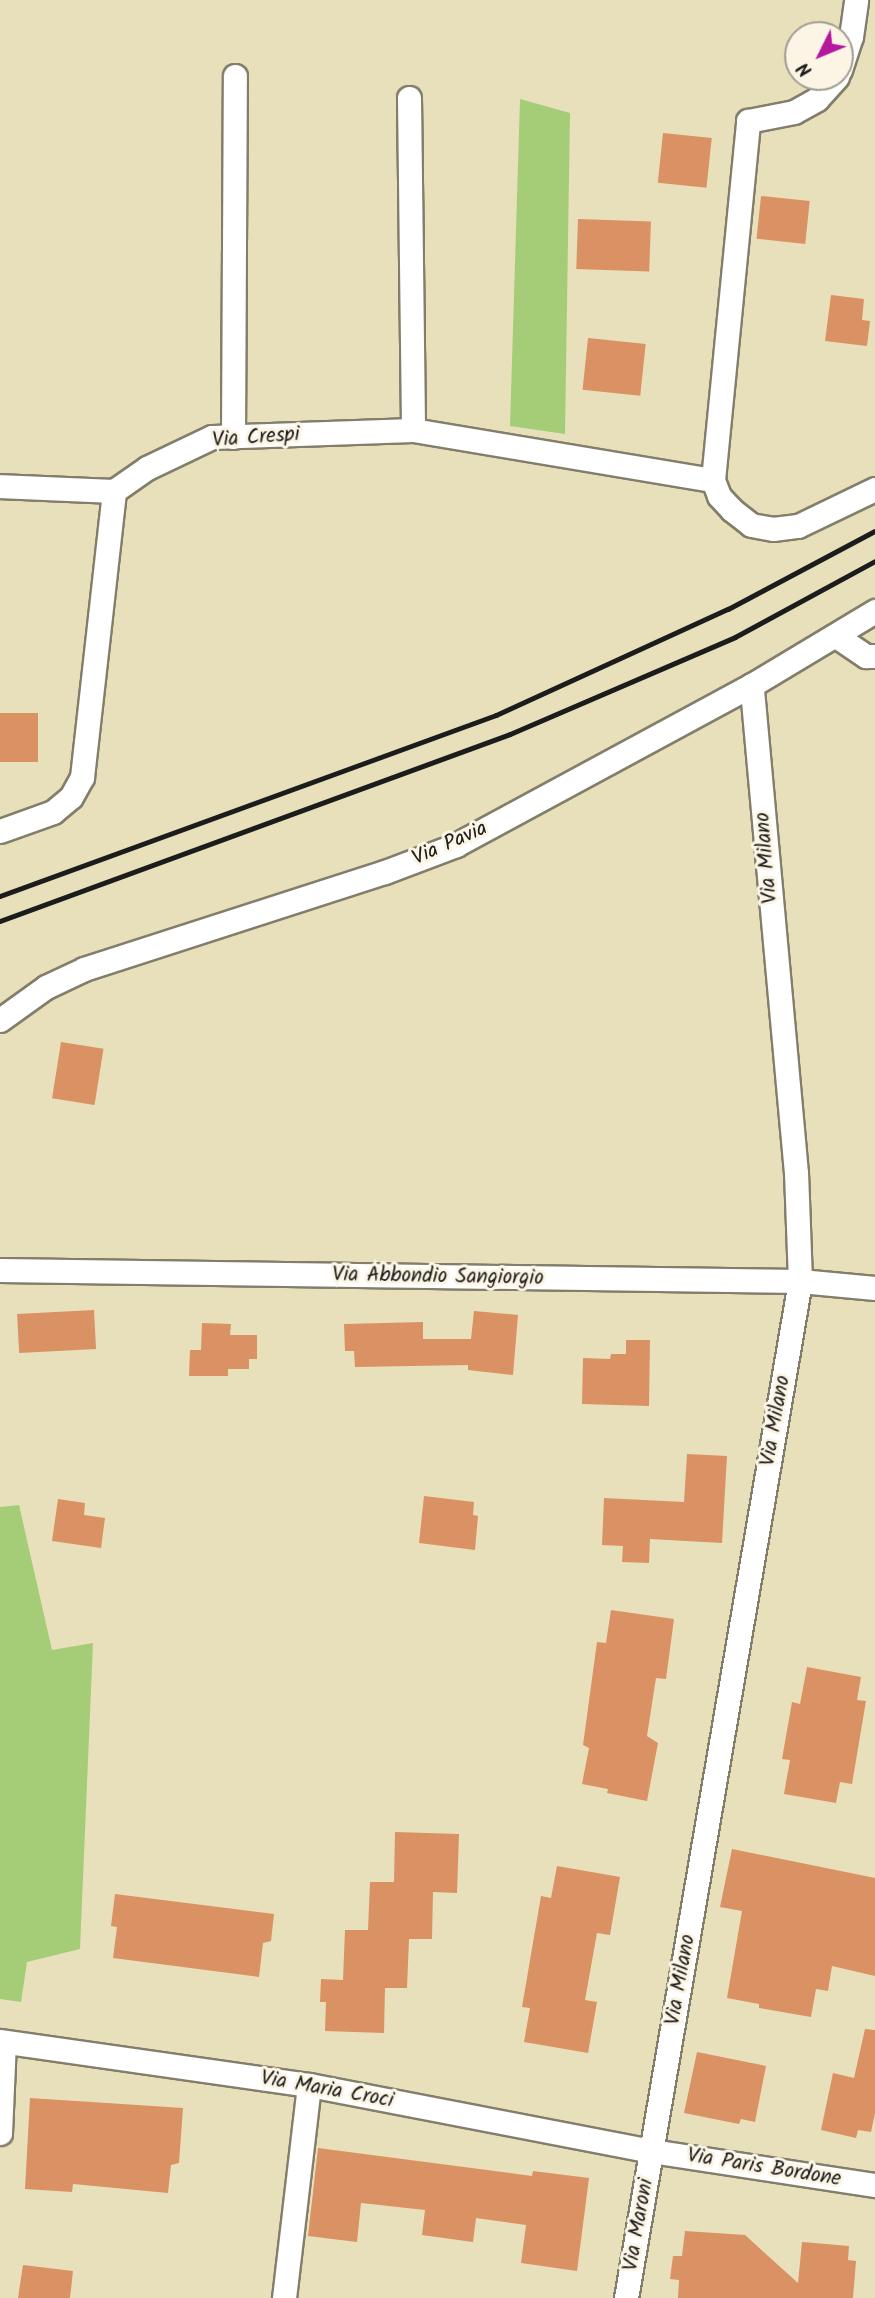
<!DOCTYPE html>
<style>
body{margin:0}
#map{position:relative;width:875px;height:2298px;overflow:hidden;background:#e8e0ba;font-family:Kalam,sans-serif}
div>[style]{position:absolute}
.green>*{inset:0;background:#a5cd78}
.building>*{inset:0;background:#da9164;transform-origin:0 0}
.roads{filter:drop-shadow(2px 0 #827e6b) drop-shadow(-2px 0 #827e6b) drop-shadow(0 2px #827e6b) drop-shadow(0 -2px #827e6b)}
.minor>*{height:23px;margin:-11.5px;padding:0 11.5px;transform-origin:11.5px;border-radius:11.5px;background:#fff}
.rail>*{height:5px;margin:-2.5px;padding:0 2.5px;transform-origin:2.5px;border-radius:2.5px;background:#1c1c1c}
span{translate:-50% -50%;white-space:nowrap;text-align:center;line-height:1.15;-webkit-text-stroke:6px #fcf5e5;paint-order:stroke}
.street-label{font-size:21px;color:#1c1c1c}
.north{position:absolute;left:784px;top:21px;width:70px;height:70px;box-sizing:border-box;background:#fcf5e5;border:2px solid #a29e95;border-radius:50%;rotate:227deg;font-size:19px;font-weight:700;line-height:28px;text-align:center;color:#1c1c1c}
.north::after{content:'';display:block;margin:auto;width:24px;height:32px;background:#b5179e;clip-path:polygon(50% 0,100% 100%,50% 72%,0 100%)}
</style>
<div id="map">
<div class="green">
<i style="clip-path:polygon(520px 99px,570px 113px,565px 434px,510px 426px)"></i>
<i style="clip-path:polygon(19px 1505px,52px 1650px,93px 1643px,80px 1949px,27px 1962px,21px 2002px,0 1999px,0 1507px)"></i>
</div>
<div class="building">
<i style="left:663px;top:133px;width:49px;height:50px;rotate:6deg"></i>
<i style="left:761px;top:196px;width:49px;height:43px;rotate:6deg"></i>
<i style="left:578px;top:219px;width:73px;height:50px;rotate:2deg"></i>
<i style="clip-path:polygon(831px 295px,864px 299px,862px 320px,870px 321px,867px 346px,825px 341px)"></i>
<i style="left:588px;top:338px;width:58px;height:52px;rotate:6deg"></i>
<i style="left:0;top:713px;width:38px;height:49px"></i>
<i style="left:61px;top:1042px;width:43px;height:57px;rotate:9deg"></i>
<i style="left:94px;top:1310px;width:39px;height:77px;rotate:87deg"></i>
<i style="clip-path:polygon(474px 1311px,518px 1315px,513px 1375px,468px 1370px,468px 1365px,355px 1367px,354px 1351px,345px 1351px,344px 1324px,423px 1322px,423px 1339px,471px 1339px)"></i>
<i style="clip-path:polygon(202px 1323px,231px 1324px,230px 1335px,257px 1335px,257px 1359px,249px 1359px,249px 1369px,228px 1369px,228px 1376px,189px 1376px,190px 1350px,201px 1350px)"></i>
<i style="clip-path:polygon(626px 1340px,650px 1340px,649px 1406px,582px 1404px,583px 1358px,610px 1359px,611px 1354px,626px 1354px)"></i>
<i style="clip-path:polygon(687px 1454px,727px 1456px,722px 1543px,650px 1539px,649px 1563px,622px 1562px,623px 1546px,602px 1545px,604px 1498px,684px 1502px)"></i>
<i style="clip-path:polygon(424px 1496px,474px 1502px,473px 1515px,478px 1516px,475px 1550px,419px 1543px)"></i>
<i style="clip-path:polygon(58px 1499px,85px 1503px,84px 1515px,105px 1518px,101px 1548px,52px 1541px)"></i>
<i style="clip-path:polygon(611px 1610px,674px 1619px,666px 1679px,656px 1678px,647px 1736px,658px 1743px,647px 1801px,607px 1793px,608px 1789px,582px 1784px,589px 1748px,583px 1745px,597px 1642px,606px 1643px)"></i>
<i style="clip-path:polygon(807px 1667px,861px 1677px,857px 1700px,866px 1701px,852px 1784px,840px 1782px,836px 1803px,784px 1794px,790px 1760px,782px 1759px,792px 1702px,800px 1704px)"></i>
<i style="clip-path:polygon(395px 1832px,459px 1834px,457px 1893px,433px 1892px,432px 1939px,409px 1939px,407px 1988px,385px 1988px,384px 2033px,325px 2031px,326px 2002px,320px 2002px,321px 1979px,343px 1980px,345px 1930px,368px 1930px,370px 1882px,394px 1882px)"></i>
<i style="clip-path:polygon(732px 1849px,875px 1878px,875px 1976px,832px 1966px,828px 1991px,816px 1989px,811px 2017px,759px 2008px,759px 2004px,727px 1998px,742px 1911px,720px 1907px)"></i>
<i style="clip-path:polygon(557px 1866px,620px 1877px,610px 1935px,597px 1933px,585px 2000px,597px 2002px,588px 2053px,524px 2042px,530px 2008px,522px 2007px,541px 1896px,551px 1898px)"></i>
<i style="clip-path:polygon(115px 1894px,274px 1914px,271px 1941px,263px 1943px,259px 1977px,113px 1958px,117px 1927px,111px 1926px)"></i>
<i style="clip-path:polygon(865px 2029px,875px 2030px,875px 2113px,871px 2132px,858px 2130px,856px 2138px,821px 2130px,833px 2073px,854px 2078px)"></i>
<i style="clip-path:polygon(697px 2052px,766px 2066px,755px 2122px,741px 2119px,739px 2124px,684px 2113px)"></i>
<i style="clip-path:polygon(30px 2098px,183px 2108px,179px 2163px,171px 2165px,168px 2193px,73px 2184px,72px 2192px,25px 2189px)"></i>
<i style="clip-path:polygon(318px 2148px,532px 2176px,533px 2171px,589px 2178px,577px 2271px,521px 2263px,526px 2225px,476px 2218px,473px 2242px,422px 2235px,425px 2210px,361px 2203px,357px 2242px,308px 2236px)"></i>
<i style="clip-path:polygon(685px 2231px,745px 2235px,798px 2283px,802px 2242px,849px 2246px,848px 2260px,856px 2261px,853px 2298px,678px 2298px,679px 2280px,670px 2279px,673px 2256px,682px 2256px)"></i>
<i style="clip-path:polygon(23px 2265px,73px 2271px,70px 2298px,18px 2298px)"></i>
</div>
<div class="roads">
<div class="minor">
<i style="left:840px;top:70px;width:35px;rotate:-72deg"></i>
<i style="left:851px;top:37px;width:37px;rotate:-82deg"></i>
<i style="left:409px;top:98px;width:332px;rotate:89.3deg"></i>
<i style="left:233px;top:437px;width:361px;rotate:-89.7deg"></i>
<i style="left:713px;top:480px;width:17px;rotate:69deg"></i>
<i style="left:719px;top:496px;width:19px;rotate:47deg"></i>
<i style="left:732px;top:510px;width:24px;rotate:38deg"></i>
<i style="left:751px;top:525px;width:22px;rotate:10deg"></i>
<i style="left:773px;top:529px;width:25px;rotate:-7deg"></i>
<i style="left:798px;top:526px;width:85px;rotate:-25.7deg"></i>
<i style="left:0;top:486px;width:114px;rotate:2.5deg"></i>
<i style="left:836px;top:636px;width:36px;rotate:34deg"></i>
<i style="left:866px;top:656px;width:9px"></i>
<i style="left:0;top:831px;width:56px;rotate:-19.7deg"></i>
<i style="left:53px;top:812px;width:23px;rotate:-40deg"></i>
<i style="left:71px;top:797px;width:23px;rotate:-61deg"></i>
<i style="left:82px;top:777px;width:288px;rotate:-83.6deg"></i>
<i style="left:114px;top:491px;width:40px;rotate:-34.9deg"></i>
<i style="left:147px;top:468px;width:72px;rotate:-25.5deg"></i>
<i style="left:212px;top:437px;width:201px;rotate:-2deg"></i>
<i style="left:413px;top:430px;width:304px;rotate:9.5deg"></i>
<i style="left:713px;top:480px;width:361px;rotate:-84.4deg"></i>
<i style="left:748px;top:121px;width:47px;rotate:-11.1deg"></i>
<i style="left:794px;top:112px;width:26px;rotate:-29deg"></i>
<i style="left:817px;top:99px;width:30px;rotate:-48deg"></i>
<i style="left:0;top:1020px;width:57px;rotate:-35.7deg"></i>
<i style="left:46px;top:987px;width:42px;rotate:-25.3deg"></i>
<i style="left:84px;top:969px;width:316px;rotate:-17.9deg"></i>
<i style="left:385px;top:872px;width:76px;rotate:-20.8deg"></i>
<i style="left:456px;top:845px;width:336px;rotate:-28.4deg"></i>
<i style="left:752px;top:685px;width:144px;rotate:-31deg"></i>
<i style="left:0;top:1270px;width:800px;rotate:0.79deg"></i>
<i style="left:800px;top:1281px;width:75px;rotate:5.3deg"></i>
<i style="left:0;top:2041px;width:312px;rotate:8.1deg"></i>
<i style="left:309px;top:2085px;width:349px;rotate:10.9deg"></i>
<i style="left:652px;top:2151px;width:226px;rotate:8.7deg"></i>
<i style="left:0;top:2133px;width:91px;rotate:-87.5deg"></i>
<i style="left:284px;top:2298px;width:214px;rotate:-83.3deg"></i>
<i style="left:626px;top:2298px;width:1032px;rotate:-80.29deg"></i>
<i style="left:800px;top:1281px;width:108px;rotate:-92.1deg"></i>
<i style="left:796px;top:1173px;width:490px;rotate:-95.2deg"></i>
</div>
</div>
<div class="rail">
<i style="left:0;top:896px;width:528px;rotate:-20.05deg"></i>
<i style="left:496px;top:715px;width:255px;rotate:-24.6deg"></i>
<i style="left:728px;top:609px;width:166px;rotate:-28deg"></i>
<i style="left:0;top:921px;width:543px;rotate:-20.14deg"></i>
<i style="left:510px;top:734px;width:245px;rotate:-23.3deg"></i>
<i style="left:735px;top:637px;width:159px;rotate:-28.5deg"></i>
</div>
<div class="street-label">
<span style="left:256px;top:438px;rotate:-4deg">Via Crespi</span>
<span style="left:450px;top:844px;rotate:-24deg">Via Pavia</span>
<span style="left:767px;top:858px;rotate:-95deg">Via Milano</span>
<span style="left:438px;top:1277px;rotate:1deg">Via Abbondio Sangiorgio</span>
<span style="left:776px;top:1421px;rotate:-80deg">Via Milano</span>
<span style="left:681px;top:1980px;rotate:-80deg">Via Milano</span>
<span style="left:327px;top:2090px;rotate:10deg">Via Maria Croci</span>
<span style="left:764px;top:2168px;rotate:9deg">Via Paris Bordone</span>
<span style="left:639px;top:2225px;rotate:-80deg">Via Maroni</span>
</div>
<div class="north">N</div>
</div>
